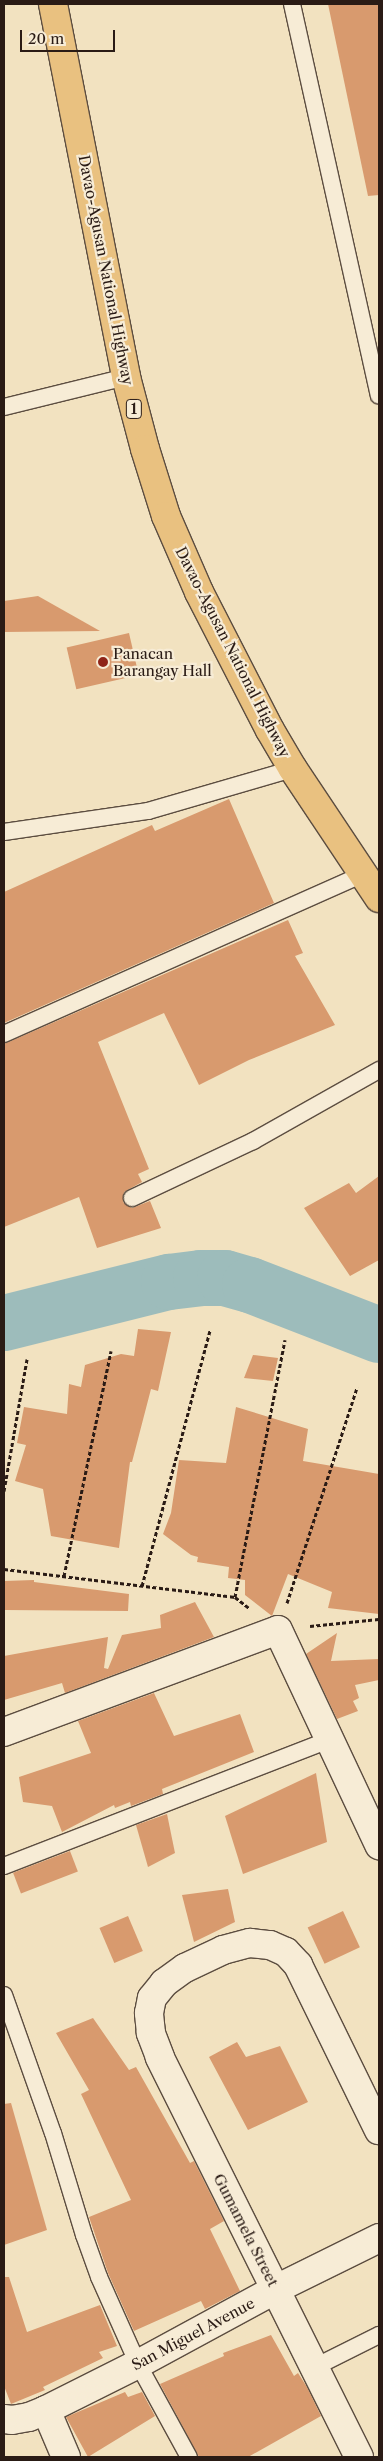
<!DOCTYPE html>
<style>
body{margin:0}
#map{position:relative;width:383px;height:2461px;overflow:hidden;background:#f2e2c0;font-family:"Libre Caslon Text",serif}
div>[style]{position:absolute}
.river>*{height:56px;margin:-28px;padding:0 28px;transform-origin:28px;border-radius:28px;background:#9dbcbb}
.building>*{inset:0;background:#d89a6e;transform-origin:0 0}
.path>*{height:3px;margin-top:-1.5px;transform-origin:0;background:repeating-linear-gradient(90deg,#2a1b15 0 4px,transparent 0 6.5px)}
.roads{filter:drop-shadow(1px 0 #5c4d40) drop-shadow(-1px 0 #5c4d40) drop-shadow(0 1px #5c4d40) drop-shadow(0 -1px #5c4d40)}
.lane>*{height:16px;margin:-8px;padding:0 8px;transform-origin:8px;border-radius:8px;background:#f7ecd6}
.street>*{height:28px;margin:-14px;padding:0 14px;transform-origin:14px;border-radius:14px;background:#f7ecd6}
.highway>*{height:28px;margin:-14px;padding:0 14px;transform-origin:14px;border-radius:14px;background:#e9c180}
.dots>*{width:14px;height:14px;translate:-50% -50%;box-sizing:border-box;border:2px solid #f7ecd6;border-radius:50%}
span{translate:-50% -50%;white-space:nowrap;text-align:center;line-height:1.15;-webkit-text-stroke:4.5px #f7ecd6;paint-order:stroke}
.shield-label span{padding:1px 4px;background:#f7ecd6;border:1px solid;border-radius:4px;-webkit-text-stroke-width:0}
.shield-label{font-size:14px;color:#2a1b15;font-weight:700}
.street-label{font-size:15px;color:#2a1b15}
.poi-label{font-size:15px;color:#2a1b15}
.left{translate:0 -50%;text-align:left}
.frame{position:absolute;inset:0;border:5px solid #2a1b15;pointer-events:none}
.scale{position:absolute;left:20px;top:30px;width:95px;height:22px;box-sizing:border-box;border:2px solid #2a1b15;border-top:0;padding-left:6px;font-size:15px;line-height:18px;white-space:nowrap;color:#2a1b15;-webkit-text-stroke:4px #f7ecd6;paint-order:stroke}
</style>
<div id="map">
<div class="river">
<i style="left:4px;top:1323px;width:170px;rotate:-14deg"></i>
<i style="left:169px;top:1282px;width:32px;rotate:-7deg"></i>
<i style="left:201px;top:1278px;width:24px"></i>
<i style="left:225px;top:1278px;width:26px;rotate:16deg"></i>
<i style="left:250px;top:1285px;width:138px;rotate:21.2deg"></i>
</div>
<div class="building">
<i style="clip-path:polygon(328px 4px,379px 4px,379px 195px,368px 196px)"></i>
<i style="clip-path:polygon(38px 596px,100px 631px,4px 632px,4px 601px)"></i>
<i style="left:129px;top:633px;width:43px;height:64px;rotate:77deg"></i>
<i style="clip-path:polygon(229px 799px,274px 903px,4px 1023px,4px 892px,152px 825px,155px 831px)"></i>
<i style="clip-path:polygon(288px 920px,303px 953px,295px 956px,335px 1025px,249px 1060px,199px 1085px,164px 1013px,98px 1042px,149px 1169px,138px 1174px,142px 1182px,124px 1192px,123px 1202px,132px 1208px,150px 1201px,161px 1228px,97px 1248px,79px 1197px,4px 1227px,4px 1044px)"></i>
<i style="clip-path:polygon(379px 1176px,379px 1260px,350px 1276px,304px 1208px,349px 1183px,356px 1193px)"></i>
<i style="clip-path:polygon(138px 1329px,171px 1332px,158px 1391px,151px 1389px,132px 1462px,130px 1462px,119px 1548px,51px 1536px,43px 1489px,15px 1481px,26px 1445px,17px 1443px,24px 1407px,67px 1414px,69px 1384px,81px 1387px,85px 1365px,121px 1354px,134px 1356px)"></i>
<i style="clip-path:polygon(253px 1355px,278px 1358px,273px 1381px,244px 1378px)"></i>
<i style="clip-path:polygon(236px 1407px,308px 1429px,303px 1461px,379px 1474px,379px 1614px,328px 1608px,332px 1592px,288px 1574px,272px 1616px,245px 1595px,245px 1580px,228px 1578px,229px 1567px,197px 1562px,198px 1557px,191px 1555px,163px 1534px,171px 1513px,179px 1460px,226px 1463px)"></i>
<i style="clip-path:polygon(34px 1580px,34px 1582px,129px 1594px,128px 1611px,4px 1610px,4px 1581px)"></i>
<i style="clip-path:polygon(195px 1602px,214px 1637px,65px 1693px,62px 1683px,4px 1700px,4px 1656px,108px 1637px,104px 1668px,108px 1669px,122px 1635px,161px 1628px,160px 1615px)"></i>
<i style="clip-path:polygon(337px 1633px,331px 1661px,379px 1659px,379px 1680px,355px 1685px,359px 1698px,353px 1701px,358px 1711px,337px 1719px,306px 1654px)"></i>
<i style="clip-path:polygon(154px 1693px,174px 1736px,240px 1714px,254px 1752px,162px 1789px,163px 1794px,131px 1806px,130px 1802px,115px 1808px,114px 1805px,62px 1832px,52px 1806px,23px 1802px,19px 1777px,91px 1753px,78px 1721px)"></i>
<i style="clip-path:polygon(316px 1773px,327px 1842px,243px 1874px,225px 1816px)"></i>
<i style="clip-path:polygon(167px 1814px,175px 1853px,148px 1867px,136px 1825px)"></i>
<i style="left:70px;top:1851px;width:22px;height:61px;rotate:69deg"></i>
<i style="clip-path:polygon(228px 1889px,235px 1922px,194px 1942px,182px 1895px)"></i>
<i style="left:343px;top:1911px;width:40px;height:39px;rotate:65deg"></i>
<i style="left:128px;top:1916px;width:38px;height:31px;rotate:67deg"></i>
<i style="clip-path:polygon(93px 2018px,129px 2070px,136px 2067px,190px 2163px,194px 2161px,224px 2221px,210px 2229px,240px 2291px,205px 2309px,201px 2301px,134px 2331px,108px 2273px,89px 2217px,131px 2200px,81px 2094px,89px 2090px,56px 2033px)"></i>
<i style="clip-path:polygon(237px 2042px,246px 2057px,280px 2046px,308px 2102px,248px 2130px,209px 2057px)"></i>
<i style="clip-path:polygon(11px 2103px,47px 2230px,4px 2245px,4px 2104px)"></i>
<i style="clip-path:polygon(4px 2277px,9px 2277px,27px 2332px,100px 2305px,117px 2346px,99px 2352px,103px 2358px,43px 2387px,45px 2390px,11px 2404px,4px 2386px)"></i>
<i style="clip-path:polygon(271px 2335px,294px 2376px,298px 2373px,307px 2387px,321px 2416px,248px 2457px,199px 2457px,160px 2384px,224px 2356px,223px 2353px)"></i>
<i style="clip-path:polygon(125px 2392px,128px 2397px,142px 2392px,155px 2416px,88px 2457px,66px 2417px)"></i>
</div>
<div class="path">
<i style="left:4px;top:1491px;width:134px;rotate:-80.1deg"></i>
<i style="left:4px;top:1569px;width:233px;rotate:6.9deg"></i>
<i style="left:235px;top:1597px;width:18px;rotate:38deg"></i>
<i style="left:64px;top:1576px;width:230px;rotate:-78.2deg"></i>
<i style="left:142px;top:1586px;width:265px;rotate:-75.1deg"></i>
<i style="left:235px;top:1597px;width:262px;rotate:-79deg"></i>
<i style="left:287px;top:1603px;width:227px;rotate:-72deg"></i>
<i style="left:310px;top:1626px;width:69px;rotate:-5.8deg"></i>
</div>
<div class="roads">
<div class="lane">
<i style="left:292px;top:4px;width:401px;rotate:77.5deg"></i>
<i style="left:4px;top:407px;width:126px;rotate:-13.8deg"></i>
<i style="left:4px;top:832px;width:146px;rotate:-8.3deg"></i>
<i style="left:148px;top:811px;width:151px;rotate:-16.2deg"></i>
<i style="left:4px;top:1034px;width:394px;rotate:-24deg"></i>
<i style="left:132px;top:1198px;width:134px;rotate:-25.2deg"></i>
<i style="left:253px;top:1141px;width:145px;rotate:-29.4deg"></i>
<i style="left:4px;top:1866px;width:349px;rotate:-21.2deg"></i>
<i style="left:4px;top:1995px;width:146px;rotate:70.5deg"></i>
<i style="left:53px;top:2133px;width:107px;rotate:73.1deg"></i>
<i style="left:84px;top:2235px;width:45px;rotate:70.3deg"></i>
<i style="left:99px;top:2277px;width:95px;rotate:65.9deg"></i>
<i style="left:138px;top:2364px;width:106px;rotate:61.3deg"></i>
<i style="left:315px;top:2367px;width:72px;rotate:-26.6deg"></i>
</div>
<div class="street">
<i style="left:4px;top:1732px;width:292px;rotate:-20.4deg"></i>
<i style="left:278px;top:1630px;width:238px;rotate:64.8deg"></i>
<i style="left:46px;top:2410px;width:51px;rotate:66.9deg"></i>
<i style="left:4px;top:2419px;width:8px;rotate:7deg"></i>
<i style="left:12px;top:2420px;width:17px;rotate:-10deg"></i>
<i style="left:29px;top:2417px;width:18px;rotate:-22deg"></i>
<i style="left:46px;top:2410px;width:103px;rotate:-26.6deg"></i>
<i style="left:138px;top:2364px;width:157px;rotate:-28.5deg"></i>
<i style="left:276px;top:2289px;width:115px;rotate:-26.3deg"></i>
<i style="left:359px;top:2457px;width:447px;rotate:-116.5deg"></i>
<i style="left:160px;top:2057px;width:26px;rotate:-111deg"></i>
<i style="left:151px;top:2033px;width:20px;rotate:-96deg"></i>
<i style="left:149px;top:2013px;width:15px;rotate:-79deg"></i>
<i style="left:152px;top:1998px;width:19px;rotate:-51deg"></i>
<i style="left:164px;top:1983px;width:26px;rotate:-36deg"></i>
<i style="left:185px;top:1968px;width:42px;rotate:-25.3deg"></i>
<i style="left:223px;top:1950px;width:28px;rotate:-15deg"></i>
<i style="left:250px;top:1943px;width:20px;rotate:6deg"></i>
<i style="left:270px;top:1945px;width:17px;rotate:24deg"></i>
<i style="left:286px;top:1952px;width:18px;rotate:47deg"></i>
<i style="left:298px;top:1965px;width:184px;rotate:63.9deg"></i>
</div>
<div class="highway">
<i style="left:53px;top:4px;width:380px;rotate:78.9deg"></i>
<i style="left:126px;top:377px;width:74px;rotate:75.2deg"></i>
<i style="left:145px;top:449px;width:70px;rotate:72.6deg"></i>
<i style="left:166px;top:516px;width:83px;rotate:66.5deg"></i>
<i style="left:199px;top:592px;width:155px;rotate:62.8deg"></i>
<i style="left:270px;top:730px;width:45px;rotate:59.5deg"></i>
<i style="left:293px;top:769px;width:155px;rotate:56.3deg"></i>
</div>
</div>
<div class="dots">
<i style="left:103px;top:662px;background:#8f2418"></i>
</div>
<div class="shield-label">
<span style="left:134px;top:409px">1</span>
</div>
<div class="street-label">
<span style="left:106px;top:270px;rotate:79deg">Davao-Agusan National Highway</span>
<span style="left:233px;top:652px;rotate:63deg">Davao-Agusan National Highway</span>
<span style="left:246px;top:2230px;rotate:63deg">Gumamela Street</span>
<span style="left:193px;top:2334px;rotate:-28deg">San Miguel Avenue</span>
</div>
<div class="poi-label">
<span class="left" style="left:113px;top:662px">Panacan<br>Barangay Hall</span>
</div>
<div class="frame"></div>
<div class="scale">20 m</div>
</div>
